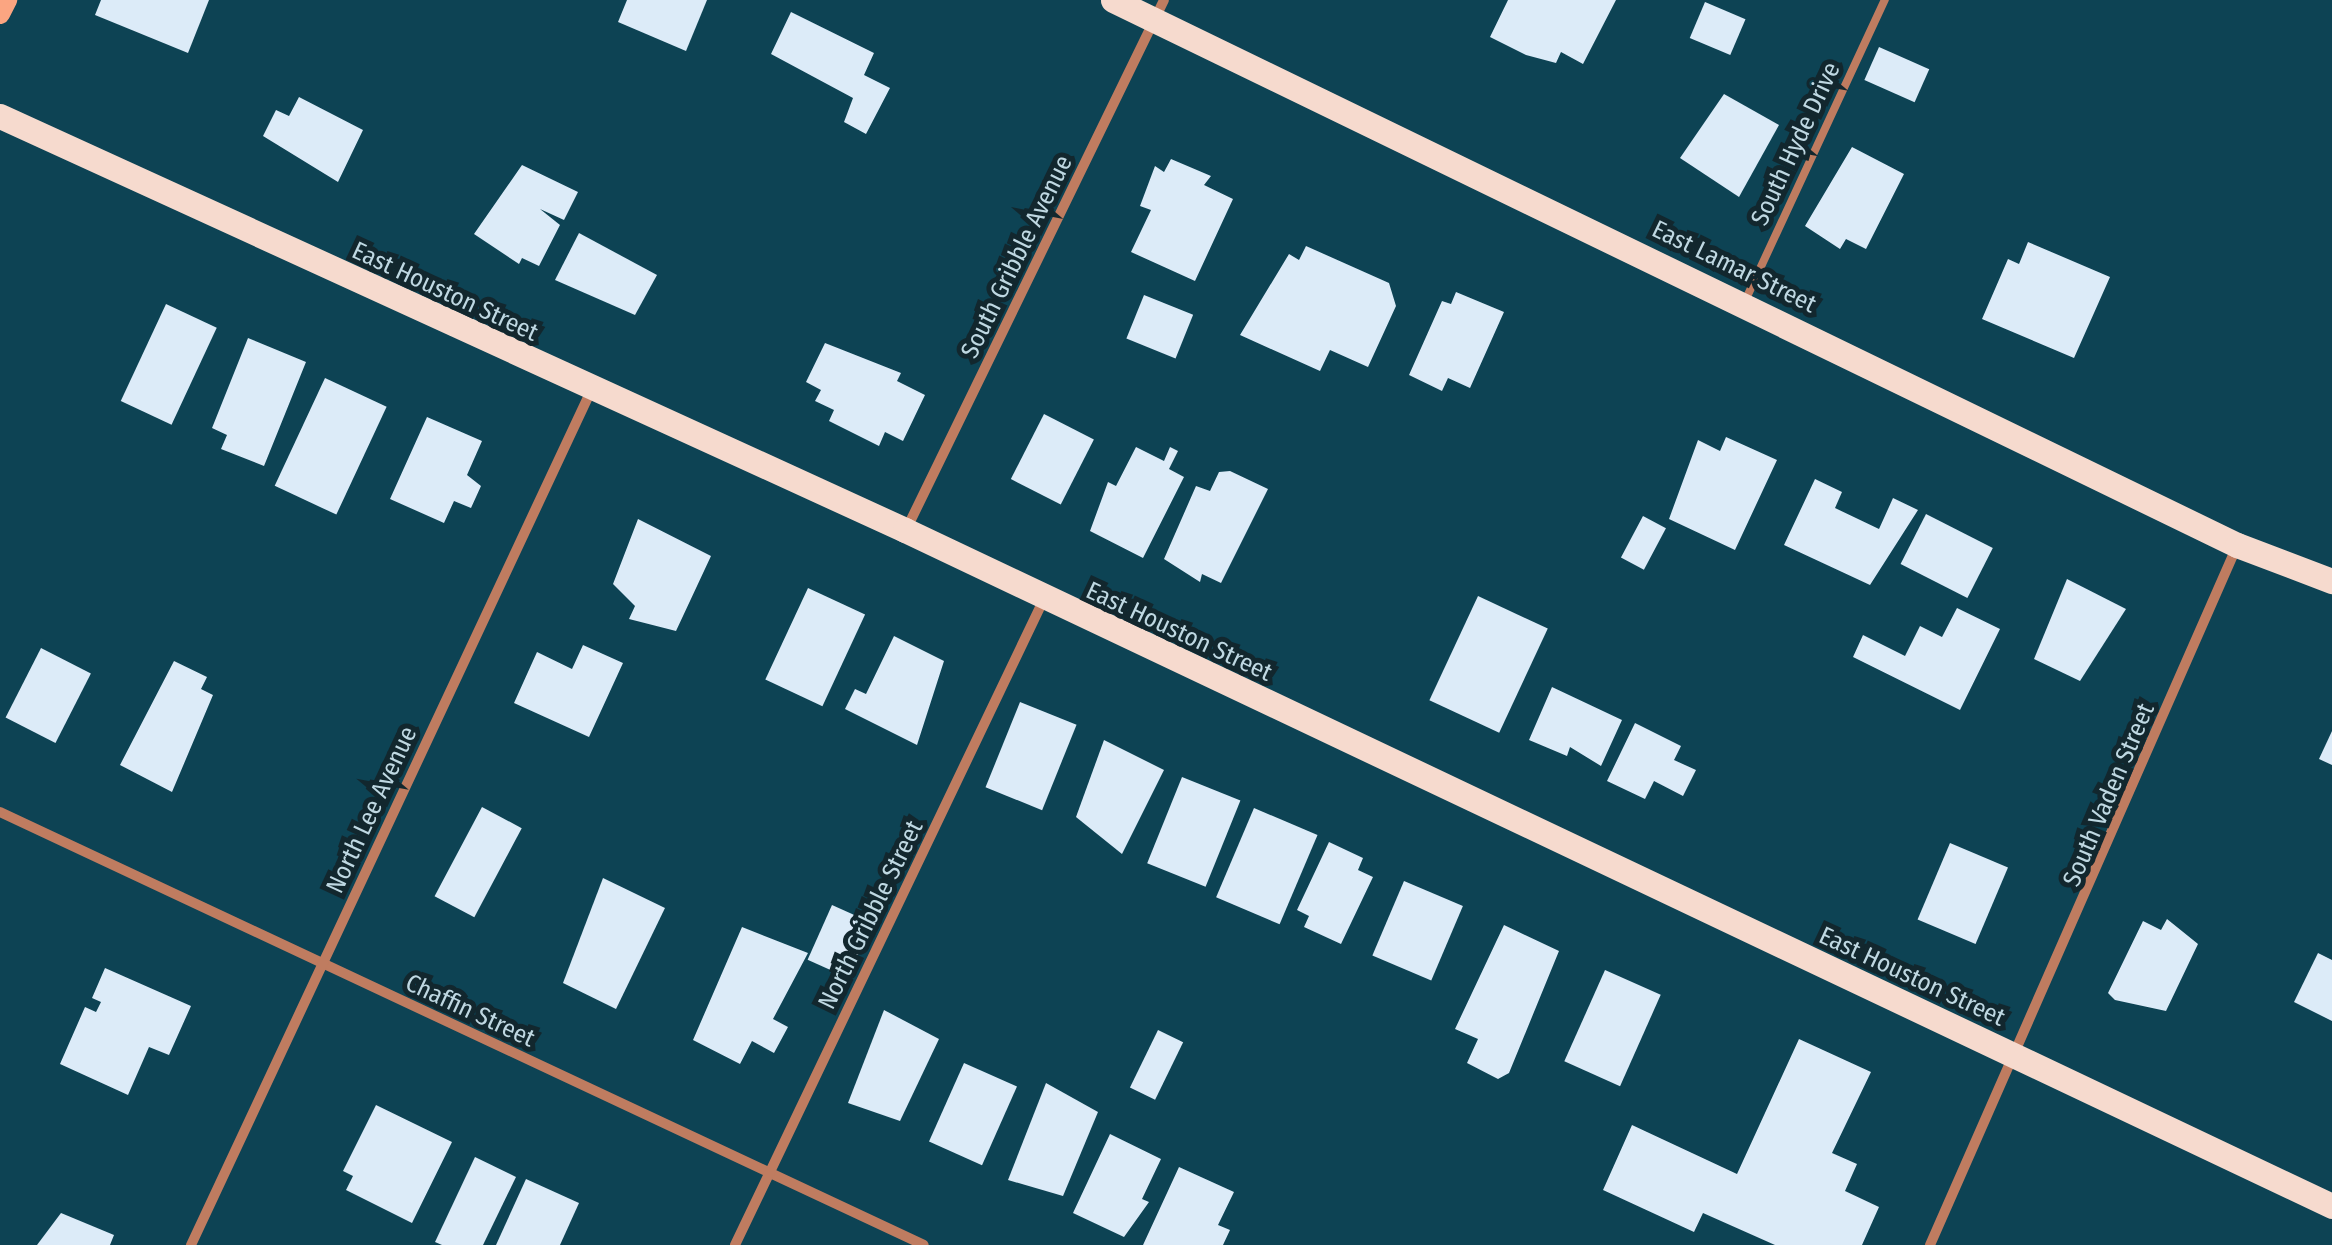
<!DOCTYPE html>
<style>
body{margin:0}
#map{position:relative;width:2332px;height:1245px;overflow:hidden;background:#0d4354;font-family:"Fira Sans Condensed",sans-serif}
div>[style]{position:absolute}
.building>*{inset:0;background:#dcebf8;transform-origin:0 0}
.service>*{height:8px;margin:-4px;padding:0 4px;transform-origin:4px;border-radius:4px;background:#bf7c60}
.minor>*{height:10px;margin:-5px;padding:0 5px;transform-origin:5px;border-radius:5px;background:#bf7c60}
.secondary>*{height:20px;margin:-10px;padding:0 10px;transform-origin:10px;border-radius:10px;background:#fba581}
.primary>*{height:25px;margin:-12.5px;padding:0 12.5px;transform-origin:12.5px;border-radius:12.5px;background:#f6dace}
span{translate:-50% -50%;white-space:nowrap;text-align:center;line-height:1.15;-webkit-text-stroke:10px #12272e;paint-order:stroke}
.street-label{font-size:25px;color:#bfd8e2}
</style>
<div id="map">
<div class="building">
<i style="clip-path:polygon(101px 0,209px 0,188px 53px,95px 15px)"></i>
<i style="clip-path:polygon(627px 0,707px 0,686px 51px,618px 22px)"></i>
<i style="clip-path:polygon(1508px 0,1616px 0,1583px 64px,1561px 52px,1556px 63px,1526px 55px,1490px 37px)"></i>
<i style="left:1705px;top:2px;width:44px;height:39px;rotate:23deg"></i>
<i style="clip-path:polygon(791px 12px,874px 53px,864px 75px,890px 88px,866px 134px,844px 122px,853px 98px,771px 54px)"></i>
<i style="left:1879px;top:47px;width:55px;height:36px;rotate:24deg"></i>
<i style="clip-path:polygon(1724px 94px,1779px 125px,1739px 197px,1680px 158px)"></i>
<i style="clip-path:polygon(299px 97px,363px 130px,338px 182px,263px 136px,276px 110px,289px 116px)"></i>
<i style="clip-path:polygon(1852px 147px,1904px 174px,1866px 249px,1846px 239px,1840px 249px,1805px 226px)"></i>
<i style="clip-path:polygon(1171px 159px,1211px 176px,1204px 185px,1233px 199px,1195px 281px,1131px 252px,1151px 210px,1140px 206px,1155px 166px,1164px 172px)"></i>
<i style="clip-path:polygon(522px 165px,578px 192px,564px 220px,540px 209px,560px 225px,539px 266px,522px 258px,519px 264px,474px 234px)"></i>
<i style="clip-path:polygon(579px 233px,657px 275px,635px 315px,555px 280px)"></i>
<i style="clip-path:polygon(2028px 242px,2110px 277px,2074px 358px,1982px 319px,2008px 259px,2019px 264px)"></i>
<i style="clip-path:polygon(1306px 246px,1389px 283px,1396px 306px,1368px 367px,1330px 350px,1320px 371px,1240px 335px,1289px 254px,1299px 260px)"></i>
<i style="clip-path:polygon(1456px 292px,1504px 312px,1470px 388px,1448px 378px,1442px 391px,1409px 375px,1442px 301px,1451px 304px)"></i>
<i style="left:1144px;top:295px;width:53px;height:47px;rotate:22deg"></i>
<i style="left:166px;top:304px;width:56px;height:107px;rotate:25deg"></i>
<i style="clip-path:polygon(248px 338px,306px 362px,264px 466px,221px 449px,227px 435px,212px 428px)"></i>
<i style="clip-path:polygon(825px 343px,901px 373px,897px 381px,925px 395px,903px 441px,885px 432px,879px 446px,829px 421px,834px 410px,815px 401px,821px 390px,806px 382px)"></i>
<i style="left:325px;top:378px;width:68px;height:119px;rotate:25deg"></i>
<i style="left:1044px;top:414px;width:56px;height:73px;rotate:27deg"></i>
<i style="clip-path:polygon(427px 417px,482px 441px,467px 475px,481px 486px,471px 508px,454px 501px,444px 523px,390px 499px)"></i>
<i style="clip-path:polygon(1726px 437px,1777px 460px,1735px 550px,1669px 519px,1698px 440px,1720px 451px)"></i>
<i style="clip-path:polygon(1136px 447px,1164px 461px,1170px 447px,1178px 451px,1169px 469px,1184px 477px,1143px 558px,1090px 531px,1108px 482px,1116px 486px)"></i>
<i style="clip-path:polygon(1230px 471px,1268px 489px,1221px 583px,1202px 574px,1200px 582px,1164px 559px,1196px 486px,1210px 491px,1219px 472px)"></i>
<i style="clip-path:polygon(1815px 479px,1842px 492px,1835px 508px,1879px 529px,1893px 498px,1918px 510px,1870px 585px,1784px 545px)"></i>
<i style="left:1926px;top:514px;width:75px;height:56px;rotate:27deg"></i>
<i style="left:1643px;top:516px;width:26px;height:47px;rotate:28deg"></i>
<i style="clip-path:polygon(638px 519px,711px 556px,676px 631px,629px 619px,635px 606px,613px 584px)"></i>
<i style="clip-path:polygon(2067px 579px,2126px 609px,2080px 681px,2034px 659px)"></i>
<i style="left:808px;top:588px;width:63px;height:101px;rotate:25deg"></i>
<i style="left:1478px;top:596px;width:77px;height:115px;rotate:25deg"></i>
<i style="clip-path:polygon(1957px 608px,2000px 629px,1960px 710px,1853px 657px,1863px 635px,1905px 656px,1920px 626px,1942px 637px)"></i>
<i style="clip-path:polygon(894px 636px,944px 661px,917px 745px,845px 709px,855px 689px,866px 694px)"></i>
<i style="clip-path:polygon(583px 645px,623px 663px,589px 737px,514px 703px,537px 652px,572px 669px)"></i>
<i style="left:41px;top:648px;width:56px;height:78px;rotate:27deg"></i>
<i style="clip-path:polygon(174px 661px,207px 677px,201px 689px,213px 695px,172px 792px,120px 765px)"></i>
<i style="clip-path:polygon(1552px 687px,1622px 720px,1601px 766px,1570px 747px,1567px 756px,1529px 740px)"></i>
<i style="left:1020px;top:702px;width:61px;height:92px;rotate:22deg"></i>
<i style="clip-path:polygon(1635px 723px,1681px 746px,1674px 760px,1696px 770px,1683px 796px,1654px 781px,1645px 799px,1607px 781px)"></i>
<i style="clip-path:polygon(2332px 731px,2332px 765px,2319px 759px)"></i>
<i style="clip-path:polygon(1104px 740px,1164px 770px,1122px 854px,1076px 817px)"></i>
<i style="left:1182px;top:777px;width:63px;height:93px;rotate:22deg"></i>
<i style="left:482px;top:807px;width:45px;height:101px;rotate:28deg"></i>
<i style="left:1254px;top:808px;width:69px;height:97px;rotate:23deg"></i>
<i style="clip-path:polygon(1329px 842px,1363px 858px,1358px 870px,1373px 877px,1341px 944px,1304px 927px,1309px 916px,1297px 910px)"></i>
<i style="left:1950px;top:843px;width:63px;height:83px;rotate:23deg"></i>
<i style="clip-path:polygon(603px 878px,665px 908px,616px 1009px,563px 983px)"></i>
<i style="left:1404px;top:881px;width:64px;height:81px;rotate:23deg"></i>
<i style="left:832px;top:905px;width:44px;height:60px;rotate:24deg"></i>
<i style="clip-path:polygon(2167px 919px,2198px 944px,2166px 1011px,2115px 1000px,2108px 993px,2143px 921px,2161px 930px)"></i>
<i style="clip-path:polygon(1504px 925px,1559px 951px,1509px 1073px,1498px 1079px,1467px 1063px,1478px 1039px,1455px 1029px)"></i>
<i style="clip-path:polygon(742px 927px,808px 953px,773px 1019px,788px 1027px,774px 1053px,752px 1041px,740px 1064px,693px 1040px)"></i>
<i style="clip-path:polygon(2318px 953px,2332px 960px,2332px 1021px,2294px 1002px)"></i>
<i style="clip-path:polygon(105px 968px,191px 1006px,169px 1055px,149px 1047px,128px 1095px,60px 1064px,85px 1007px,96px 1012px,101px 1002px,92px 998px)"></i>
<i style="left:1605px;top:970px;width:61px;height:100px;rotate:24deg"></i>
<i style="clip-path:polygon(884px 1010px,939px 1039px,900px 1121px,848px 1103px)"></i>
<i style="left:1158px;top:1030px;width:28px;height:64px;rotate:26deg"></i>
<i style="clip-path:polygon(1799px 1039px,1871px 1072px,1832px 1153px,1857px 1164px,1845px 1191px,1879px 1207px,1862px 1245px,1775px 1245px,1703px 1213px,1694px 1232px,1603px 1190px,1632px 1125px,1737px 1174px)"></i>
<i style="left:964px;top:1063px;width:58px;height:86px;rotate:24deg"></i>
<i style="clip-path:polygon(1046px 1083px,1098px 1112px,1063px 1196px,1008px 1180px)"></i>
<i style="clip-path:polygon(376px 1105px,452px 1142px,412px 1223px,346px 1190px,353px 1176px,343px 1171px)"></i>
<i style="clip-path:polygon(1110px 1134px,1161px 1159px,1142px 1199px,1149px 1202px,1124px 1237px,1073px 1213px)"></i>
<i style="clip-path:polygon(475px 1157px,516px 1177px,483px 1245px,442px 1245px,435px 1242px)"></i>
<i style="clip-path:polygon(1179px 1167px,1234px 1192px,1218px 1225px,1230px 1230px,1223px 1245px,1143px 1245px)"></i>
<i style="clip-path:polygon(526px 1179px,579px 1203px,560px 1245px,496px 1245px)"></i>
<i style="clip-path:polygon(61px 1213px,114px 1235px,110px 1245px,37px 1245px)"></i>
</div>
<div class="service">
<i style="left:1745px;top:301px;width:332px;rotate:-65.1deg"></i>
</div>
<div class="minor">
<i style="left:906px;top:530px;width:589px;rotate:-64.04deg"></i>
<i style="left:0;top:812px;width:1020px;rotate:25.11deg"></i>
<i style="left:191px;top:1245px;width:941px;rotate:-64.91deg"></i>
<i style="left:735px;top:1245px;width:714px;rotate:-64.44deg"></i>
<i style="left:1930px;top:1245px;width:763px;rotate:-66.29deg"></i>
</div>
<div class="secondary">
<i style="left:0;top:14px;width:16px;rotate:-63deg"></i>
</div>
<div class="primary">
<i style="left:1113px;top:0;width:1249px;rotate:25.87deg"></i>
<i style="left:2237px;top:545px;width:102px;rotate:20.8deg"></i>
<i style="left:0;top:116px;width:995px;rotate:24.58deg"></i>
<i style="left:905px;top:530px;width:1579px;rotate:25.35deg"></i>
</div>
<div class="street-label">
<span style="left:1796px;top:144px;rotate:-65deg">South Hyde Drive</span>
<span style="left:1017px;top:257px;rotate:-64deg">South Gribble Avenue</span>
<span style="left:1734px;top:267px;rotate:26deg">East Lamar Street</span>
<span style="left:445px;top:292px;rotate:25deg">East Houston Street</span>
<span style="left:1179px;top:632px;rotate:25deg">East Houston Street</span>
<span style="left:2109px;top:795px;rotate:-67deg">South Vaden Street</span>
<span style="left:372px;top:810px;rotate:-65deg">North Lee Avenue</span>
<span style="left:871px;top:915px;rotate:-64deg">North Gribble Street</span>
<span style="left:1912px;top:977px;rotate:25deg">East Houston Street</span>
<span style="left:470px;top:1011px;rotate:25deg">Chaffin Street</span>
</div>
</div>
